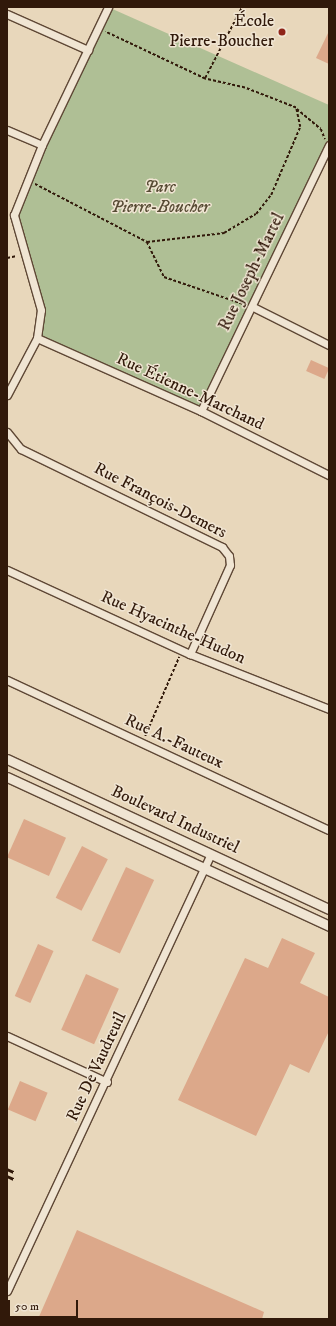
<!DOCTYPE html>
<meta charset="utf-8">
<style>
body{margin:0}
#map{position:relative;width:336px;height:1326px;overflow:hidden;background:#e8d7bb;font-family:"IM FELL DW Pica",serif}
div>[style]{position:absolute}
.green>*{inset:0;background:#afbf95}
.building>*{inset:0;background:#dca88a;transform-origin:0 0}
.path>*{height:1.5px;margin-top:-0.75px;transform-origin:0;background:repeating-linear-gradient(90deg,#31190a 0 3px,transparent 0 5px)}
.roads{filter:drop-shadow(1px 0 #5f4836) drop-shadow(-1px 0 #5f4836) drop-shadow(0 1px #5f4836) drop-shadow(0 -1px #5f4836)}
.minor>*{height:7px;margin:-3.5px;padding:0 3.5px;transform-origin:3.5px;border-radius:3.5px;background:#f0e5d3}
.tertiary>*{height:9px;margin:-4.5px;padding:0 4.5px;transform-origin:4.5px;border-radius:4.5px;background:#f0e5d3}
.rail>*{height:3px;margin-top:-1.5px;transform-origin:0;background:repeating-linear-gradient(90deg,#31190a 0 7px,transparent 0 14px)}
.dots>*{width:11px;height:11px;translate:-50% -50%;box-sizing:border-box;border:2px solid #f0e5d3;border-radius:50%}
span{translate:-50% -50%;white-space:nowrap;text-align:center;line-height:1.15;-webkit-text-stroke:3px #f0e5d3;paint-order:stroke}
.poi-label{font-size:17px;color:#31190a}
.right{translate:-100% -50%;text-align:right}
.park-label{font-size:17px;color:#574b34;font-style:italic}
.street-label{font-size:17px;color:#31190a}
.frame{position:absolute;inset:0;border:8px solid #31190a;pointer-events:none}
.scale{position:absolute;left:8px;top:1300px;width:70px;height:18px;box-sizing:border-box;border:2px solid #31190a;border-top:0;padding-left:5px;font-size:12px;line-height:14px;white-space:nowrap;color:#31190a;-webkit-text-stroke:3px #f0e5d3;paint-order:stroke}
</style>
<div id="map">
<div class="green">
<i style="clip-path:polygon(108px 7px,329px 105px,329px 145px,201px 411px,37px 338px,41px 309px,14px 215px)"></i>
</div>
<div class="building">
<i style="clip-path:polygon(329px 31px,329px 64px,316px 58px)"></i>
<i style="left:311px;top:360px;width:20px;height:12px;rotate:24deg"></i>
<i style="left:24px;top:819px;width:46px;height:42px;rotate:24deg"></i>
<i style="left:82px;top:846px;width:29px;height:58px;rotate:27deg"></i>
<i style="left:126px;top:867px;width:31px;height:81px;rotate:25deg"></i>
<i style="clip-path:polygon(282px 938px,315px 953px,300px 983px,329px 997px,329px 1031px,309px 1073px,290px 1064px,256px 1136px,178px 1100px,245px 958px,268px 968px)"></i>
<i style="left:38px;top:944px;width:17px;height:57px;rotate:24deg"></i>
<i style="left:86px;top:974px;width:36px;height:61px;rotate:24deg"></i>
<i style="left:20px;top:1081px;width:30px;height:31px;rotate:23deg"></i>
<i style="clip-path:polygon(77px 1230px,264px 1312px,262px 1319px,38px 1319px)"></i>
</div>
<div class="path">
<i style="left:205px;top:78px;width:80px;rotate:-62.5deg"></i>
<i style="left:297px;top:109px;width:31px;rotate:40deg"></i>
<i style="left:321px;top:129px;width:11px;rotate:68deg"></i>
<i style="left:35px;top:184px;width:126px;rotate:27.4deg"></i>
<i style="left:147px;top:242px;width:78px;rotate:-6.7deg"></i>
<i style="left:224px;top:233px;width:37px;rotate:-31deg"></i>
<i style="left:256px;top:214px;width:24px;rotate:-52deg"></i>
<i style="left:271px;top:195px;width:74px;rotate:-66.9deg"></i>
<i style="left:300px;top:127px;width:19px;rotate:-102deg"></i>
<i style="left:296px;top:108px;width:55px;rotate:-158.6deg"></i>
<i style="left:245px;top:88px;width:41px;rotate:-167.3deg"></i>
<i style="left:205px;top:79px;width:110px;rotate:-154.8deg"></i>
<i style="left:147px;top:242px;width:39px;rotate:64deg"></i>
<i style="left:164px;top:277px;width:83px;rotate:18.9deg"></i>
<i style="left:7px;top:258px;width:10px;rotate:-11deg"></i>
<i style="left:145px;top:736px;width:86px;rotate:-66.7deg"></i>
</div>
<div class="roads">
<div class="minor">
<i style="left:7px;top:14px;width:89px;rotate:24deg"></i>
<i style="left:7px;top:130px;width:38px;rotate:23deg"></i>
<i style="left:253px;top:307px;width:85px;rotate:26.6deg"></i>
<i style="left:37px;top:338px;width:180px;rotate:24deg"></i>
<i style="left:201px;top:411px;width:143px;rotate:26.6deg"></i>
<i style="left:7px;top:395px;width:64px;rotate:-62.2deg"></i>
<i style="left:37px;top:338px;width:28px;rotate:-82deg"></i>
<i style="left:41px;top:310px;width:99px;rotate:-105.9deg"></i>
<i style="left:14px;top:215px;width:75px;rotate:-68.2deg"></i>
<i style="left:42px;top:145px;width:153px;rotate:-64.4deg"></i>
<i style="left:201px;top:411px;width:295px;rotate:-64.3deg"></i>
<i style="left:7px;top:432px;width:22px;rotate:51deg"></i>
<i style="left:21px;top:449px;width:224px;rotate:26deg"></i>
<i style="left:222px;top:547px;width:11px;rotate:52deg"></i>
<i style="left:229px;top:556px;width:9px;rotate:84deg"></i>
<i style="left:230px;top:565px;width:98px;rotate:114.2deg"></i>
<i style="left:7px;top:570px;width:201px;rotate:24.7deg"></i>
<i style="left:190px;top:654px;width:149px;rotate:21.6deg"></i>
<i style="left:7px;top:680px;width:355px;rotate:25deg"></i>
<i style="left:7px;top:1036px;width:110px;rotate:24.7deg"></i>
<i style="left:7px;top:1291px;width:482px;rotate:-65deg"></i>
</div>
<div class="tertiary">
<i style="left:7px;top:759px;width:355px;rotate:25deg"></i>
<i style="left:7px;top:777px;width:355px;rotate:24.8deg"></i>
</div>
</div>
<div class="rail">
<i style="left:7px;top:1169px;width:10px;rotate:24deg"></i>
<i style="left:7px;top:1176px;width:10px;rotate:24deg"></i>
</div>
<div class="dots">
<i style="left:282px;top:32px;background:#8f2418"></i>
</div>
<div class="poi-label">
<span class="right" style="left:274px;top:32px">École<br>Pierre-Boucher</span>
</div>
<div class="park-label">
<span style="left:160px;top:198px">Parc<br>Pierre-Boucher</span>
</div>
<div class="street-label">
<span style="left:252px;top:272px;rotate:-64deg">Rue Joseph-Martel</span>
<span style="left:190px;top:392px;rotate:25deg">Rue Étienne-Marchand</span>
<span style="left:160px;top:501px;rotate:27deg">Rue François-Demers</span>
<span style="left:173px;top:628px;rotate:24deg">Rue Hyacinthe-Hudon</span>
<span style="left:174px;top:742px;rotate:25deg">Rue A.-Fauteux</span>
<span style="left:175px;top:820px;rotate:25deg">Boulevard Industriel</span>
<span style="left:97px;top:1067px;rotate:-65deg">Rue De Vaudreuil</span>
</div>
<div class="frame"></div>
<div class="scale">50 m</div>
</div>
